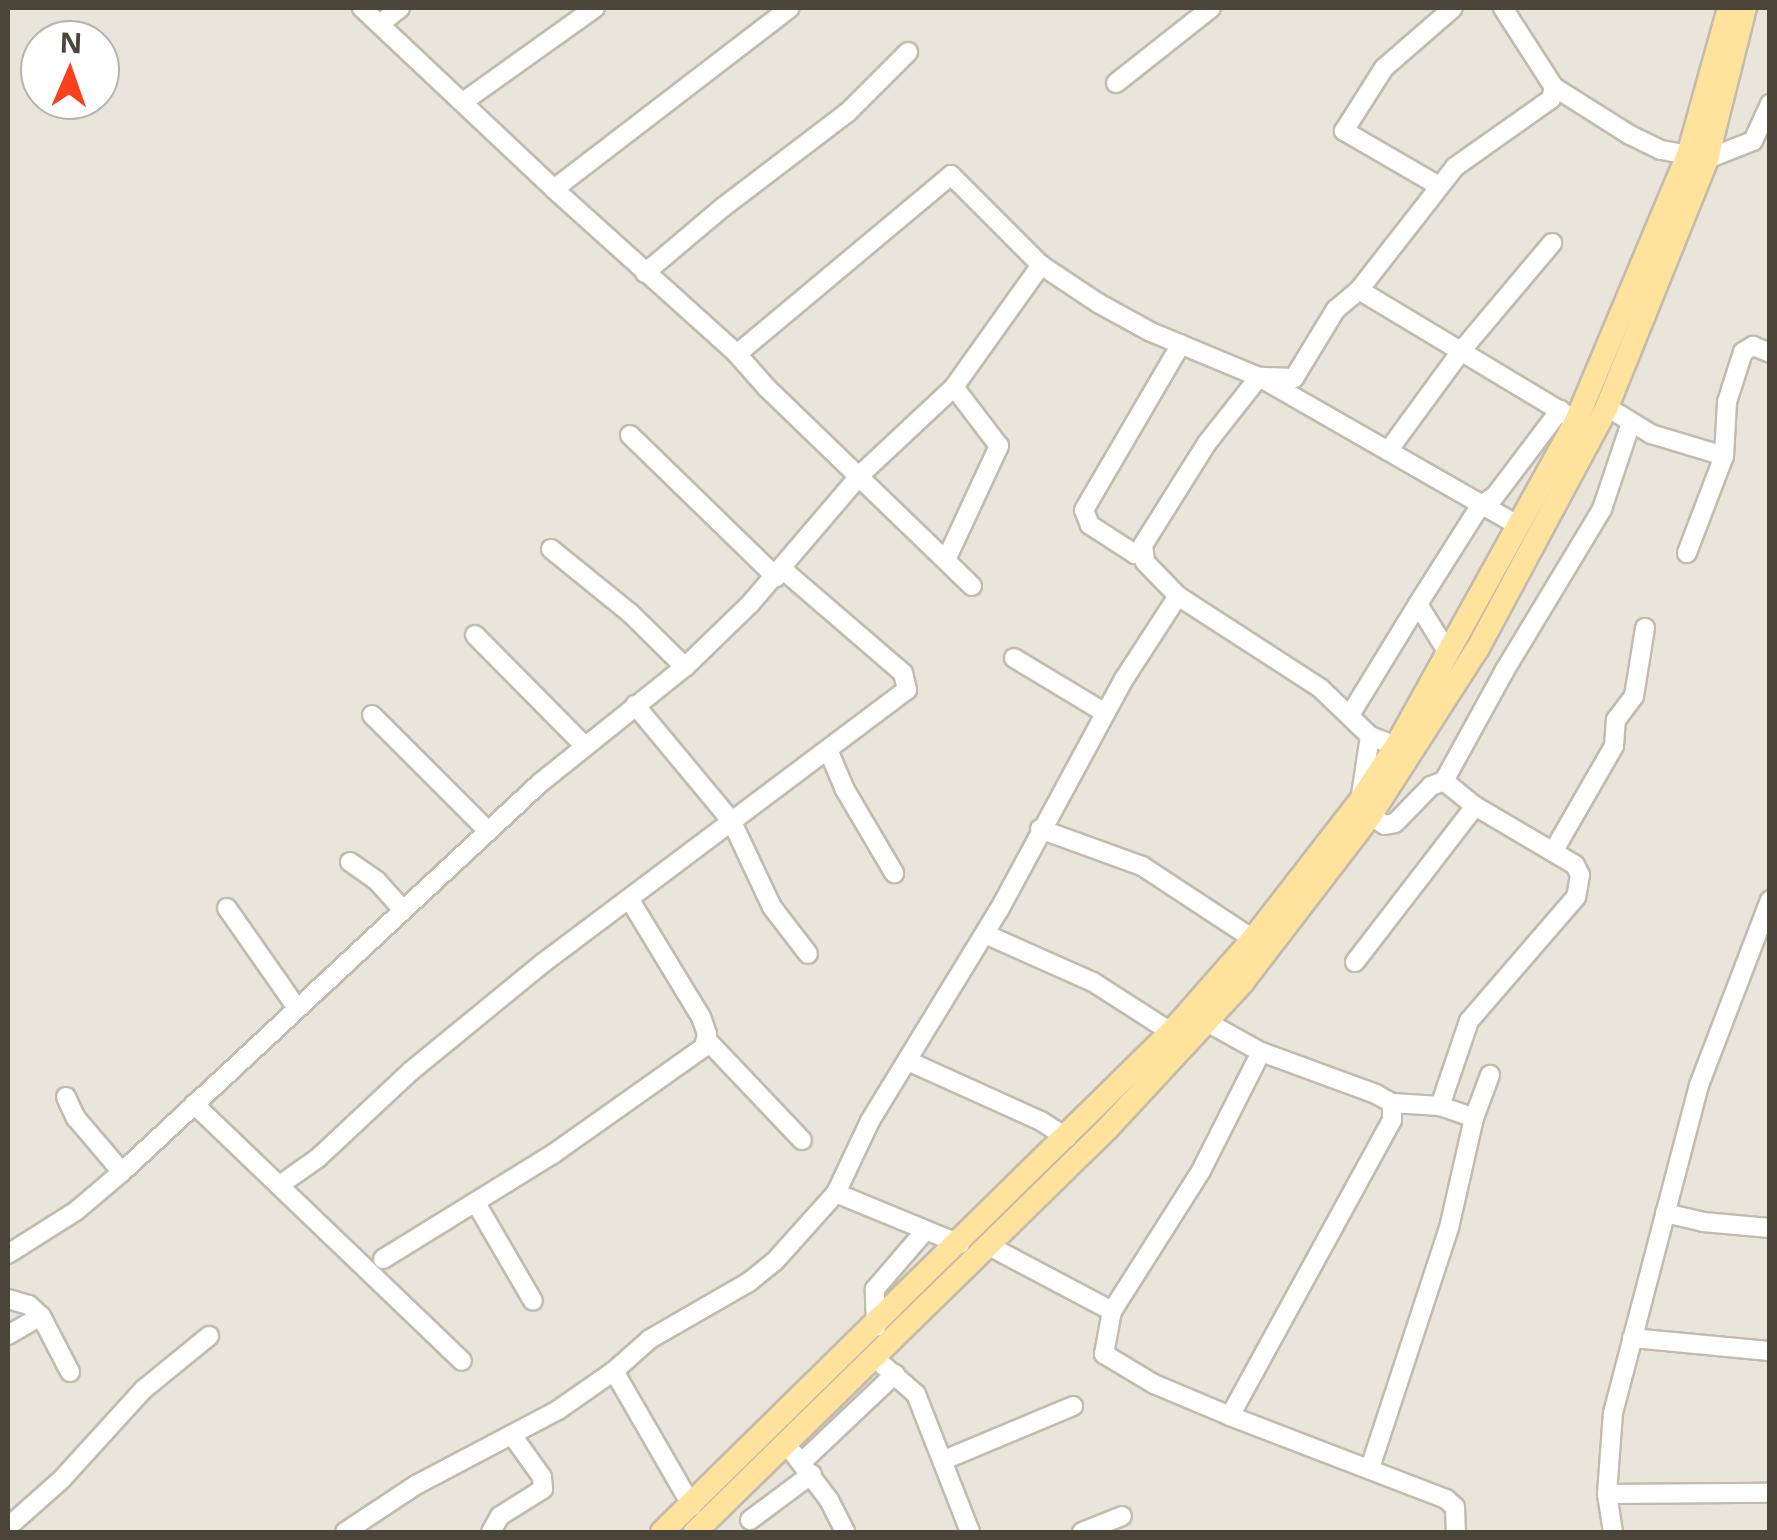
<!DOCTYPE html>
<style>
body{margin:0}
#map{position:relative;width:1777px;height:1540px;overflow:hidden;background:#f6f3ec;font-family:"Open Sans",sans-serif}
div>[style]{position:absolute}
.residential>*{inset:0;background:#eae5da}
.roads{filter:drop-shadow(2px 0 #c2bbae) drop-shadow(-2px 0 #c2bbae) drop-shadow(0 2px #c2bbae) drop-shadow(0 -2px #c2bbae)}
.minor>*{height:18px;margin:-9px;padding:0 9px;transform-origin:9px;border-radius:9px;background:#fff}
.major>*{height:22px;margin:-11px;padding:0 11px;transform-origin:11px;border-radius:11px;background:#ffe39c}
span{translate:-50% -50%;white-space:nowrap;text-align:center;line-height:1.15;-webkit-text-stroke:8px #fff;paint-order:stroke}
.frame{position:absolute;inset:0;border:10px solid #4b4439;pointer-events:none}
.north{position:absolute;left:20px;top:20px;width:100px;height:100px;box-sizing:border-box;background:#fff;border:2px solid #b7b4b0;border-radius:50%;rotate:2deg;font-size:28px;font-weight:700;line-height:40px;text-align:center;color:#4b4439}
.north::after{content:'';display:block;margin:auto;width:35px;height:45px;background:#fc3f1d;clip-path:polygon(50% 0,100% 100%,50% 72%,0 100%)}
</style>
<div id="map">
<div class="residential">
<i style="clip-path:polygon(evenodd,8px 8px,1769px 8px,1769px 1532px,8px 1532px,8px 8px,40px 40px,100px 40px,100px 100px,40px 100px,40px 40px)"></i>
</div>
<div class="roads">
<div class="minor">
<i style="left:362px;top:8px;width:264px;rotate:43.3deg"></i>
<i style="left:554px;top:189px;width:246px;rotate:42deg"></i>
<i style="left:737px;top:354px;width:45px;rotate:48.6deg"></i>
<i style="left:767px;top:388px;width:285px;rotate:44deg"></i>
<i style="left:1503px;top:8px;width:94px;rotate:57.2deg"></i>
<i style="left:1554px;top:87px;width:12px;rotate:104deg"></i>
<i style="left:1551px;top:99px;width:118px;rotate:144.7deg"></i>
<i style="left:1455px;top:167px;width:156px;rotate:128deg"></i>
<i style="left:1359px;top:290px;width:30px;rotate:140deg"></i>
<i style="left:1336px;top:309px;width:81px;rotate:121.3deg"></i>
<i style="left:1294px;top:378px;width:35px;rotate:-178deg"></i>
<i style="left:1259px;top:377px;width:300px;rotate:29.8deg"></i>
<i style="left:381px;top:23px;width:24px;rotate:-38deg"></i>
<i style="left:1116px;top:83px;width:121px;rotate:-38.3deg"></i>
<i style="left:1554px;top:87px;width:90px;rotate:32.3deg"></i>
<i style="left:1630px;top:135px;width:34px;rotate:26deg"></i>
<i style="left:1661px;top:150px;width:27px;rotate:10deg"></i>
<i style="left:463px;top:102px;width:162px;rotate:-35.5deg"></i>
<i style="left:1707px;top:159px;width:49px;rotate:-21.4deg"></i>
<i style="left:1753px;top:141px;width:41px;rotate:-65.3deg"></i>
<i style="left:1439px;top:186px;width:110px;rotate:-149.9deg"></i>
<i style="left:1344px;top:131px;width:75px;rotate:-57.6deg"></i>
<i style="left:1384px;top:68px;width:91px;rotate:-41deg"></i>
<i style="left:554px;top:189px;width:297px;rotate:-37.5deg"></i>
<i style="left:645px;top:273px;width:101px;rotate:-40.2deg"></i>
<i style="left:722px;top:208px;width:158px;rotate:-37.3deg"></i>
<i style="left:848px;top:112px;width:85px;rotate:-45deg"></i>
<i style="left:1359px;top:290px;width:245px;rotate:31deg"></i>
<i style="left:737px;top:354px;width:279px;rotate:-39.9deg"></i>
<i style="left:951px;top:175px;width:127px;rotate:45deg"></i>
<i style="left:1041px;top:265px;width:69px;rotate:33.7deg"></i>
<i style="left:1098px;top:303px;width:60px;rotate:28.7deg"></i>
<i style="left:1151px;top:332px;width:117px;rotate:22.6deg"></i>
<i style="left:1259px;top:377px;width:84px;rotate:128.2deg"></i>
<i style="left:1207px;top:443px;width:120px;rotate:122.1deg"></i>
<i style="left:1143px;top:545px;width:17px;rotate:83deg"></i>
<i style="left:1145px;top:562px;width:47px;rotate:45.9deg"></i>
<i style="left:1178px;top:596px;width:169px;rotate:32.9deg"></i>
<i style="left:1320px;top:688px;width:69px;rotate:43.8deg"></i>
<i style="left:1370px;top:736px;width:28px;rotate:21deg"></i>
<i style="left:1607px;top:407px;width:52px;rotate:31.5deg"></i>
<i style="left:1651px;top:434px;width:76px;rotate:16.8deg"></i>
<i style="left:1724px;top:456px;width:104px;rotate:110.9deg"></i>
<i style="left:630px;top:435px;width:204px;rotate:44.2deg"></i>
<i style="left:1388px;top:451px;width:125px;rotate:-53.8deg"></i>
<i style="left:1462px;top:350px;width:140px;rotate:-49.9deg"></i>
<i style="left:1724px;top:456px;width:54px;rotate:-86.8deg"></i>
<i style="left:1727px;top:402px;width:52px;rotate:-72.3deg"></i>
<i style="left:1743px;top:352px;width:12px;rotate:-31deg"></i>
<i style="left:1753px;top:346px;width:18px;rotate:22deg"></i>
<i style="left:551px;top:549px;width:102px;rotate:39deg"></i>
<i style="left:630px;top:613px;width:77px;rotate:44.5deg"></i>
<i style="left:1141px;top:551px;width:7px;rotate:153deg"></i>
<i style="left:1135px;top:554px;width:54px;rotate:-147.2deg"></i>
<i style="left:1090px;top:525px;width:16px;rotate:-112deg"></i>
<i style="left:1084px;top:510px;width:192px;rotate:-59.7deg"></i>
<i style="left:946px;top:560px;width:126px;rotate:-65.1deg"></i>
<i style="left:999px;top:446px;width:74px;rotate:-127.3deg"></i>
<i style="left:475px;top:635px;width:155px;rotate:45.3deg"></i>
<i style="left:1448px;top:653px;width:57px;rotate:-121.5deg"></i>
<i style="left:1418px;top:604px;width:116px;rotate:-57.7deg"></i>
<i style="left:1480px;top:506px;width:18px;rotate:-34deg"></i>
<i style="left:1495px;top:496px;width:108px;rotate:-52.9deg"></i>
<i style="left:1014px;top:658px;width:106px;rotate:31.1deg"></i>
<i style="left:635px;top:705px;width:152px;rotate:50.3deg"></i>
<i style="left:732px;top:822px;width:94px;rotate:64.8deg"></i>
<i style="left:772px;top:907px;width:59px;rotate:52.5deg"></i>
<i style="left:372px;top:715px;width:164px;rotate:45deg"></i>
<i style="left:1350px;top:715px;width:130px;rotate:-58.5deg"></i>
<i style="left:1370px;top:736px;width:66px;rotate:98.7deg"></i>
<i style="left:1360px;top:801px;width:18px;rotate:56deg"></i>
<i style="left:1370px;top:816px;width:17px;rotate:31deg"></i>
<i style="left:1385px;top:825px;width:10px;rotate:-11deg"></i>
<i style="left:1395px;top:823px;width:52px;rotate:-45.8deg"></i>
<i style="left:1431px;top:786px;width:14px;rotate:-21deg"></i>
<i style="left:1444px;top:781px;width:40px;rotate:39deg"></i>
<i style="left:829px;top:752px;width:39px;rotate:67deg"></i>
<i style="left:844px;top:788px;width:99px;rotate:59.5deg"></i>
<i style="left:1444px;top:781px;width:127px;rotate:-61.2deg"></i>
<i style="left:1505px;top:670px;width:188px;rotate:-58.9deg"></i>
<i style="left:1602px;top:509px;width:91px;rotate:-71.4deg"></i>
<i style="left:1040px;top:829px;width:109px;rotate:19.9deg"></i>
<i style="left:1142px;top:866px;width:133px;rotate:33.3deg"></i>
<i style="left:1553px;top:852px;width:122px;rotate:-60.1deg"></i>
<i style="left:1614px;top:746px;width:26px;rotate:-86deg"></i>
<i style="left:1616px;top:720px;width:30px;rotate:-53deg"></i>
<i style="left:1634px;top:696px;width:69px;rotate:-80.8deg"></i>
<i style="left:350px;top:862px;width:33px;rotate:35deg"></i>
<i style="left:377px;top:881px;width:39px;rotate:48deg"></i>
<i style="left:227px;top:908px;width:122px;rotate:55deg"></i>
<i style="left:985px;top:934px;width:118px;rotate:24deg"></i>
<i style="left:1093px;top:982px;width:93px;rotate:32.7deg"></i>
<i style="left:1355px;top:962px;width:197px;rotate:-52.4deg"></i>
<i style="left:1475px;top:806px;width:116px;rotate:30.5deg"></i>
<i style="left:1575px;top:865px;width:11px;rotate:63deg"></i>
<i style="left:1580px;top:875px;width:22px;rotate:100deg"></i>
<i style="left:1576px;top:897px;width:164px;rotate:130.8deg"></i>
<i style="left:1469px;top:1021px;width:90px;rotate:108.8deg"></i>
<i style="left:1207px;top:1022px;width:62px;rotate:29.1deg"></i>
<i style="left:707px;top:1040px;width:138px;rotate:46.5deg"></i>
<i style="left:908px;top:1061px;width:146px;rotate:24.3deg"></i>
<i style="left:1041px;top:1121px;width:31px;rotate:33deg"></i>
<i style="left:66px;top:1097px;width:23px;rotate:65deg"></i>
<i style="left:76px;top:1118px;width:71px;rotate:49.6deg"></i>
<i style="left:1392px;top:1103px;width:48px;rotate:3.6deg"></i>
<i style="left:1440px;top:1106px;width:36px;rotate:19deg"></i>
<i style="left:194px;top:1104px;width:371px;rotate:43.8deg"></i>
<i style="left:281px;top:1184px;width:45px;rotate:-35.1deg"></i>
<i style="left:318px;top:1158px;width:127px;rotate:-43.1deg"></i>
<i style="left:411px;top:1071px;width:171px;rotate:-39.3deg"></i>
<i style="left:543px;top:963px;width:455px;rotate:-36.9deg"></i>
<i style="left:907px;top:690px;width:17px;rotate:-103deg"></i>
<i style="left:903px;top:673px;width:160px;rotate:-139.3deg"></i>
<i style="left:836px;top:1193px;width:134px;rotate:22.4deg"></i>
<i style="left:476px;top:1203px;width:113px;rotate:59.8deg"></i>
<i style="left:1665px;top:1213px;width:39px;rotate:13deg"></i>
<i style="left:1703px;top:1222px;width:67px;rotate:5.1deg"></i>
<i style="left:991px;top:1247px;width:137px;rotate:27.9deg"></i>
<i style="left:8px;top:1254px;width:80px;rotate:-32.3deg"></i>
<i style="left:76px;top:1211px;width:60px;rotate:-40.3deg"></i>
<i style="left:122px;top:1172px;width:571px;rotate:-42.94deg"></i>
<i style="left:540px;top:783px;width:186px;rotate:-38.7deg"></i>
<i style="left:685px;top:667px;width:91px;rotate:-44.1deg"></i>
<i style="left:750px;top:604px;width:170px;rotate:-49.5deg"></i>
<i style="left:860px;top:475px;width:129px;rotate:-43.1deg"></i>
<i style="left:954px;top:387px;width:150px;rotate:-54.5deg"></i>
<i style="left:383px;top:1259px;width:200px;rotate:-31.7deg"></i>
<i style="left:553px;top:1154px;width:185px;rotate:-35.3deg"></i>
<i style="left:704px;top:1047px;width:13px;rotate:-77deg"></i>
<i style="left:707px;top:1034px;width:18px;rotate:-109deg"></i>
<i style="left:701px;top:1017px;width:137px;rotate:-121.3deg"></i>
<i style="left:8px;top:1299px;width:22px;rotate:16deg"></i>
<i style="left:29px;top:1305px;width:16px;rotate:43deg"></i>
<i style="left:41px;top:1316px;width:63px;rotate:62.6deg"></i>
<i style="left:876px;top:1327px;width:38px;rotate:-92deg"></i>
<i style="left:875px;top:1289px;width:75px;rotate:-49.3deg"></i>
<i style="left:8px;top:1335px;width:38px;rotate:-30deg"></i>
<i style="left:1632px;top:1338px;width:139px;rotate:5.4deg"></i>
<i style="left:876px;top:1359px;width:53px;rotate:41.2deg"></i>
<i style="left:916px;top:1394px;width:148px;rotate:68.6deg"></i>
<i style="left:614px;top:1371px;width:156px;rotate:60deg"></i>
<i style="left:1230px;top:1416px;width:337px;rotate:-61.3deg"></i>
<i style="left:1392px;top:1120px;width:17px;rotate:-90deg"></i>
<i style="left:1392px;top:1103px;width:18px;rotate:-151deg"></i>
<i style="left:1376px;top:1094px;width:122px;rotate:-159.9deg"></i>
<i style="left:1261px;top:1052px;width:133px;rotate:116.8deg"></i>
<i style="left:1201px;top:1171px;width:166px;rotate:122.4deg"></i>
<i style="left:1112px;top:1311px;width:44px;rotate:100.5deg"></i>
<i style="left:1104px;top:1354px;width:58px;rotate:31deg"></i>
<i style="left:1154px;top:1384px;width:82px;rotate:22.8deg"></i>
<i style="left:1230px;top:1416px;width:231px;rotate:21deg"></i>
<i style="left:1446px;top:1499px;width:12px;rotate:42deg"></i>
<i style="left:1455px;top:1507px;width:25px;rotate:88deg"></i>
<i style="left:794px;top:1454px;width:58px;rotate:52.7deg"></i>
<i style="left:829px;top:1500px;width:36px;rotate:63deg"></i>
<i style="left:944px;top:1460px;width:140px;rotate:-22.7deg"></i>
<i style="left:802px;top:1462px;width:128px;rotate:-43.4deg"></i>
<i style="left:1370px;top:1468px;width:253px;rotate:-71.8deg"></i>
<i style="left:1449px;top:1228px;width:113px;rotate:-77.2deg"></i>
<i style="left:1474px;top:1118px;width:46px;rotate:-69.6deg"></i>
<i style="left:1607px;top:1494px;width:163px;rotate:-0.4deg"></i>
<i style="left:750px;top:1520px;width:77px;rotate:-36.6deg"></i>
<i style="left:8px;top:1527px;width:72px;rotate:-41.6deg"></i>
<i style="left:62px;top:1479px;width:122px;rotate:-47.7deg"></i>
<i style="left:144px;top:1389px;width:84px;rotate:-39.2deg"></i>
<i style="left:345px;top:1532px;width:85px;rotate:-33.5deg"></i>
<i style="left:416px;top:1485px;width:161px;rotate:-27.8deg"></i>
<i style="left:558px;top:1410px;width:68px;rotate:-34.9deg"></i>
<i style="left:614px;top:1371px;width:48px;rotate:-41.6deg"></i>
<i style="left:650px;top:1339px;width:114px;rotate:-29.9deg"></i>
<i style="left:749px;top:1282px;width:33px;rotate:-39deg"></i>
<i style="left:775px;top:1261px;width:91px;rotate:-48.1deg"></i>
<i style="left:836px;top:1193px;width:80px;rotate:-64.7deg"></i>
<i style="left:870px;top:1121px;width:247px;rotate:-58.6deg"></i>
<i style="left:999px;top:910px;width:263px;rotate:-61.6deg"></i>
<i style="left:1124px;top:679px;width:99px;rotate:-57deg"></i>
<i style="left:491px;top:1532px;width:18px;rotate:-61deg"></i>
<i style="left:500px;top:1516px;width:51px;rotate:-32.1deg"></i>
<i style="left:543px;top:1489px;width:12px;rotate:-95deg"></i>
<i style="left:542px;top:1477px;width:52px;rotate:-125.5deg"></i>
<i style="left:1082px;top:1532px;width:43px;rotate:-21.8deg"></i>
<i style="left:1613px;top:1532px;width:38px;rotate:-99deg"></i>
<i style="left:1607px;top:1494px;width:81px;rotate:-85.8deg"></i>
<i style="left:1613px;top:1413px;width:339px;rotate:-75.3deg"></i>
<i style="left:1699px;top:1085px;width:198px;rotate:-69deg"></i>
</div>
<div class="major">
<i style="left:662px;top:1532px;width:713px;rotate:-44.49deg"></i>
<i style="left:1171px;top:1032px;width:124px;rotate:-48.6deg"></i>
<i style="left:1253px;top:939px;width:175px;rotate:-52.2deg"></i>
<i style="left:1360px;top:801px;width:66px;rotate:-56.8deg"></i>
<i style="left:1396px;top:746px;width:372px;rotate:-61deg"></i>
<i style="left:1576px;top:421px;width:289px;rotate:-67.2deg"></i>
<i style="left:1688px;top:155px;width:153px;rotate:-74.4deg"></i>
<i style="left:695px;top:1532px;width:576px;rotate:-44.37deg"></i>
<i style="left:1107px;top:1129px;width:199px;rotate:-47.2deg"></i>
<i style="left:1242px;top:983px;width:210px;rotate:-52.5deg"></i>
<i style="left:1370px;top:816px;width:200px;rotate:-57.3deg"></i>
<i style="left:1478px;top:648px;width:273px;rotate:-61.8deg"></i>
<i style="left:1607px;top:407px;width:267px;rotate:-68deg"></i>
<i style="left:1707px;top:159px;width:156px;rotate:-75.9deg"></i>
</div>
</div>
<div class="frame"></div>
<div class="north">N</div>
</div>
